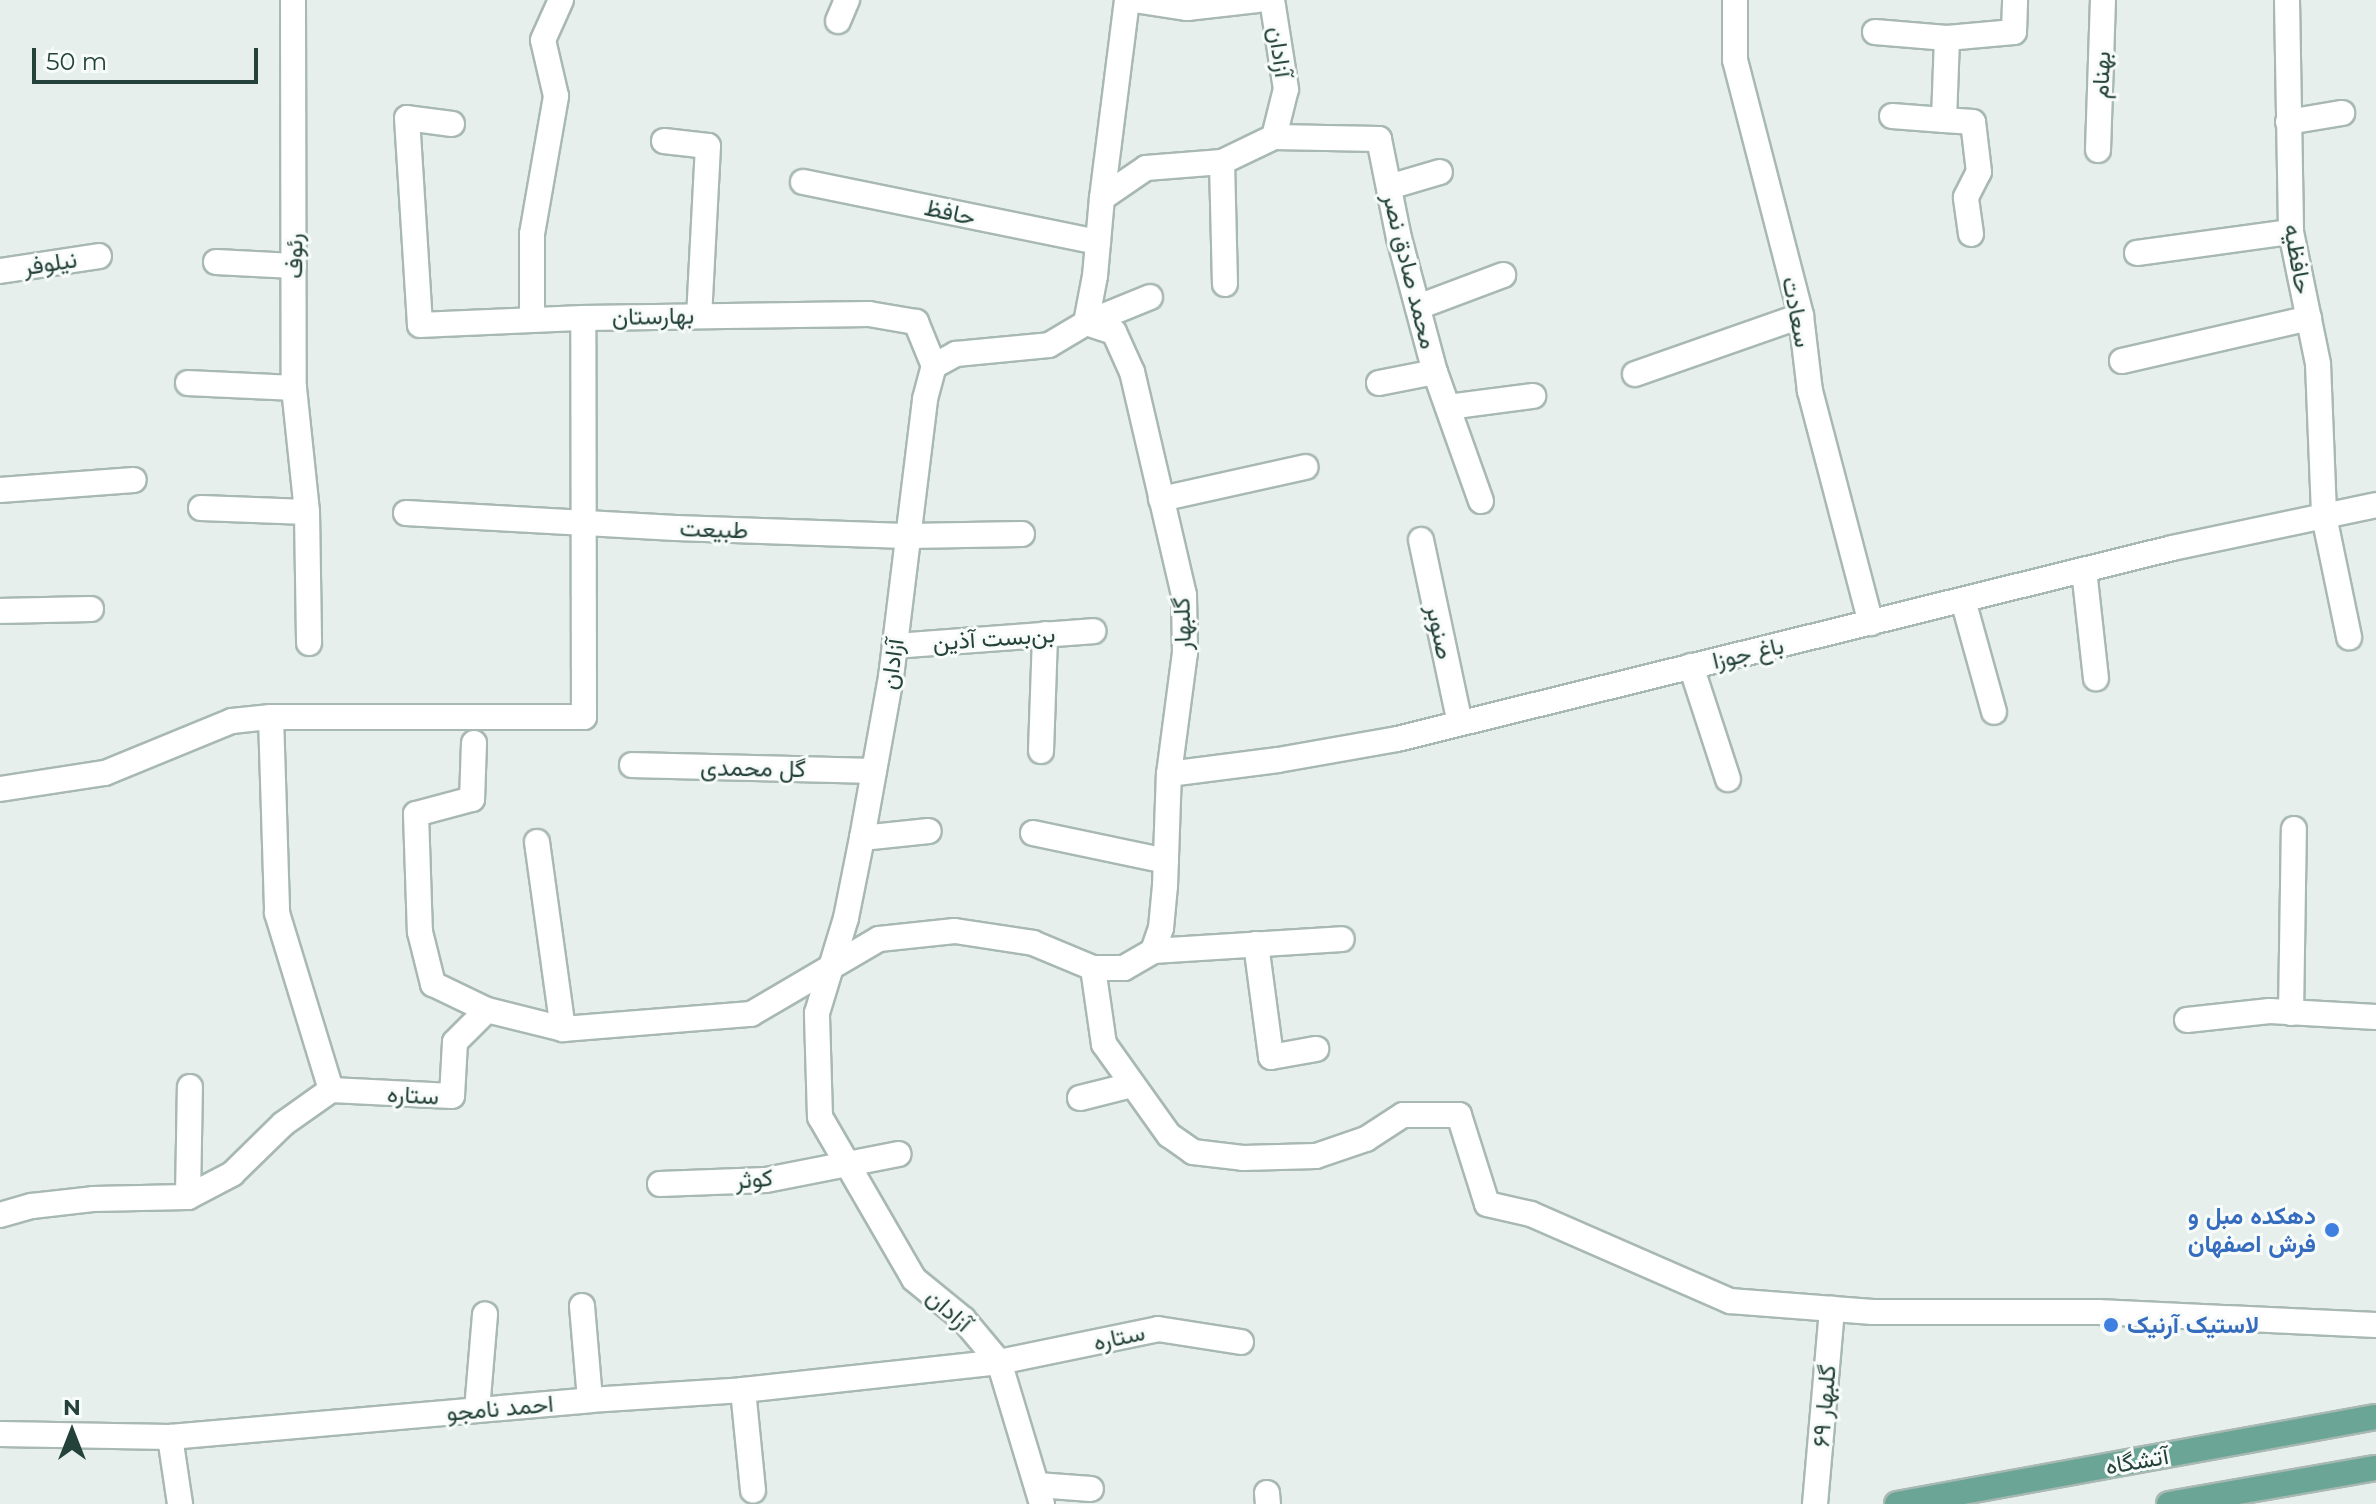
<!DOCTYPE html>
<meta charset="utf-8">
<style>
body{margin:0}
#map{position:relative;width:2376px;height:1504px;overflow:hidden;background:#e6efeb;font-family:Montserrat,Vazirmatn,sans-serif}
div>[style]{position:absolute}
.roads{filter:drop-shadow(2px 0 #a8b8b2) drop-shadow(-2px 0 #a8b8b2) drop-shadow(0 2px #a8b8b2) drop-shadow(0 -2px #a8b8b2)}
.minor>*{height:24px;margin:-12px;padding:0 12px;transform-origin:12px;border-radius:12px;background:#fff}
.major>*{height:24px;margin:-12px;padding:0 12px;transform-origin:12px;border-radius:12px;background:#6aa596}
.dots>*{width:22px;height:22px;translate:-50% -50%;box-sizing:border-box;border:4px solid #f7fbf9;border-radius:50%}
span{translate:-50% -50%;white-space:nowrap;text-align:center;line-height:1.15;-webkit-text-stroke:6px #f7fbf9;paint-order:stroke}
.street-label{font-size:24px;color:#24423a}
.shop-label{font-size:24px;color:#366cbe;font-weight:700}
.right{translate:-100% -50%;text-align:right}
.left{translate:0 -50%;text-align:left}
.north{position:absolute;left:32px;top:1392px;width:80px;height:80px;-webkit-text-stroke:6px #f7fbf9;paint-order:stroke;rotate:0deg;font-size:22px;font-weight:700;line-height:32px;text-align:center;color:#24423a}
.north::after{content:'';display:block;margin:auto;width:28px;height:36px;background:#24423a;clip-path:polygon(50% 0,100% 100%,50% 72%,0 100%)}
.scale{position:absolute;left:32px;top:48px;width:226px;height:36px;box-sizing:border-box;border:4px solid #24423a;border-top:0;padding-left:10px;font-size:24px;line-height:28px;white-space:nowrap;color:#24423a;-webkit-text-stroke:6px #f7fbf9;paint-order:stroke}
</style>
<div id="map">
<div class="roads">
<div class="minor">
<i style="left:293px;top:0;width:388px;rotate:89.9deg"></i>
<i style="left:294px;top:388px;width:125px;rotate:84deg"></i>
<i style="left:1134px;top:0;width:54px;rotate:8.6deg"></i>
<i style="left:1187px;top:8px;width:71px;rotate:-6.4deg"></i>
<i style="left:1735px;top:0;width:60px;rotate:90deg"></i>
<i style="left:1735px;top:60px;width:264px;rotate:75.5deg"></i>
<i style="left:1801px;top:316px;width:76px;rotate:83.2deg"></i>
<i style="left:1810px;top:391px;width:240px;rotate:75.3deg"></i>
<i style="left:2287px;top:0;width:232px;rotate:89deg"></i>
<i style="left:2291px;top:232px;width:135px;rotate:78.4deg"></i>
<i style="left:2318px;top:364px;width:152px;rotate:87.7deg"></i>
<i style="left:2324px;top:516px;width:124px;rotate:78.3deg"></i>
<i style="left:838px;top:21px;width:23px;rotate:-67deg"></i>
<i style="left:1875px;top:32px;width:72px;rotate:4.8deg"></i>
<i style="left:1892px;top:116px;width:52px;rotate:4.4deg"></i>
<i style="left:2288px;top:122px;width:55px;rotate:-9.5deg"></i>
<i style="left:452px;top:124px;width:45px;rotate:-172.4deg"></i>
<i style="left:407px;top:118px;width:207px;rotate:86.4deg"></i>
<i style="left:420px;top:325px;width:163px;rotate:-2.5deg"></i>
<i style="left:1274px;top:137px;width:105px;rotate:1.1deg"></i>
<i style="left:1379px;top:139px;width:101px;rotate:78.6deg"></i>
<i style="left:1399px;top:238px;width:139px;rotate:75deg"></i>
<i style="left:1435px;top:372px;width:137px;rotate:70.4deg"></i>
<i style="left:664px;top:141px;width:44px;rotate:6.5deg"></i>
<i style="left:708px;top:146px;width:170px;rotate:93deg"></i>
<i style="left:2098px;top:150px;width:150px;rotate:-88.1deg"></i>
<i style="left:1222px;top:162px;width:122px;rotate:88.6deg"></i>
<i style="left:803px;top:182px;width:301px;rotate:11.5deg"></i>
<i style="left:1389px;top:187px;width:53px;rotate:-16.4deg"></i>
<i style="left:1102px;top:198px;width:200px;rotate:-82.8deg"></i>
<i style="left:1971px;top:234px;width:37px;rotate:-98deg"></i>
<i style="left:1966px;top:197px;width:28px;rotate:-63deg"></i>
<i style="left:1979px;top:172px;width:50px;rotate:-96.8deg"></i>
<i style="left:1973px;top:122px;width:29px;rotate:-176deg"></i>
<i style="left:1944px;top:120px;width:82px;rotate:-87.9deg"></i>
<i style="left:1947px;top:38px;width:67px;rotate:-5.1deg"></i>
<i style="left:2014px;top:32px;width:32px;rotate:-88deg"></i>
<i style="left:2137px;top:253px;width:155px;rotate:-7.8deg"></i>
<i style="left:216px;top:262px;width:78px;rotate:2.9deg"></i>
<i style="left:0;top:271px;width:100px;rotate:-8.6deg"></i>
<i style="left:1418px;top:307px;width:91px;rotate:-20.6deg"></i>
<i style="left:532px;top:319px;width:85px;rotate:-90deg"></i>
<i style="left:532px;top:234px;width:140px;rotate:-80.1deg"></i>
<i style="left:556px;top:96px;width:57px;rotate:-103.1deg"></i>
<i style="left:543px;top:40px;width:44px;rotate:-65.8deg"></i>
<i style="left:1086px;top:323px;width:69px;rotate:-22.1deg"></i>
<i style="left:2122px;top:361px;width:192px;rotate:-12.9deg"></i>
<i style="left:1635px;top:374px;width:176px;rotate:-19.3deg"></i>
<i style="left:188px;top:383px;width:106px;rotate:2.7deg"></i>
<i style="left:1379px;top:383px;width:57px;rotate:-11.1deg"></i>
<i style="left:1448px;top:407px;width:86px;rotate:-7.4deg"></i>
<i style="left:0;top:490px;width:134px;rotate:-4.3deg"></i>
<i style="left:1161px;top:499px;width:148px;rotate:-12.5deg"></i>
<i style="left:201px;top:508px;width:106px;rotate:2.2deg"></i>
<i style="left:307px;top:512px;width:131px;rotate:89.1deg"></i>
<i style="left:406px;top:513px;width:270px;rotate:3.2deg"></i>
<i style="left:676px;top:528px;width:233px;rotate:2deg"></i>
<i style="left:909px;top:536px;width:113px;rotate:-1deg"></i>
<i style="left:1421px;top:540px;width:187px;rotate:78deg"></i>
<i style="left:2084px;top:570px;width:109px;rotate:83.7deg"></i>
<i style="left:1963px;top:600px;width:116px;rotate:74.5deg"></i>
<i style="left:0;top:611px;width:91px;rotate:-1.3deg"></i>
<i style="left:895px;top:646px;width:199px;rotate:-4.3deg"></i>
<i style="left:1691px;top:666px;width:119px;rotate:71.9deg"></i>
<i style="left:271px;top:717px;width:196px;rotate:88.2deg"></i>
<i style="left:277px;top:913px;width:185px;rotate:73deg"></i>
<i style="left:474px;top:743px;width:56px;rotate:92deg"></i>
<i style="left:472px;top:799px;width:58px;rotate:165deg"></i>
<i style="left:416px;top:814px;width:118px;rotate:88.1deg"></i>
<i style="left:420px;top:932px;width:54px;rotate:76deg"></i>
<i style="left:433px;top:984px;width:60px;rotate:25.7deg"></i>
<i style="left:1041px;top:751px;width:117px;rotate:-88deg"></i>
<i style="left:632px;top:765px;width:242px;rotate:1.4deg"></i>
<i style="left:1169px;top:774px;width:110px;rotate:-7.3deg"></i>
<i style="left:1278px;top:760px;width:121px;rotate:-10deg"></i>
<i style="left:1397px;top:739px;width:798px;rotate:-13.84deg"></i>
<i style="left:2172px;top:548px;width:208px;rotate:-11.9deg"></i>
<i style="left:0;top:789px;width:106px;rotate:-8.7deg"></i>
<i style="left:105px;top:773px;width:137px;rotate:-22.3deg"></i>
<i style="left:232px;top:721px;width:39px;rotate:-6deg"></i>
<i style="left:271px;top:717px;width:313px"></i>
<i style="left:584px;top:717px;width:399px;rotate:-90.1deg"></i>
<i style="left:583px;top:318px;width:286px;rotate:-0.8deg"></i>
<i style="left:869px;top:314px;width:48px;rotate:9.7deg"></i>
<i style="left:916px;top:322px;width:48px;rotate:67.8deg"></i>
<i style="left:1033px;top:833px;width:136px;rotate:11.9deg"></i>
<i style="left:862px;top:838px;width:67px;rotate:-6deg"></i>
<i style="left:537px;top:842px;width:189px;rotate:82.1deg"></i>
<i style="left:1256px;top:944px;width:114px;rotate:82.4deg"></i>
<i style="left:1271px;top:1057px;width:46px;rotate:-10.1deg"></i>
<i style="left:1153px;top:951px;width:189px;rotate:-3.6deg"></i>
<i style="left:1093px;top:968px;width:77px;rotate:81.8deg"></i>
<i style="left:1104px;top:1044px;width:112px;rotate:54.5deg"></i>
<i style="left:1169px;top:1135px;width:29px;rotate:35deg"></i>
<i style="left:1193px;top:1152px;width:50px;rotate:6.8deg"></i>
<i style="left:1243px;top:1158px;width:73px;rotate:-1.6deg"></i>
<i style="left:1316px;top:1156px;width:53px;rotate:-18.8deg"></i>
<i style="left:1366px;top:1139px;width:44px;rotate:-33deg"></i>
<i style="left:1403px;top:1115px;width:56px"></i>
<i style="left:1459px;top:1115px;width:93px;rotate:72.5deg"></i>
<i style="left:1487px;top:1204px;width:45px;rotate:12.8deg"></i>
<i style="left:1531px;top:1214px;width:217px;rotate:23.6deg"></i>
<i style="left:1730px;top:1301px;width:143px;rotate:4.4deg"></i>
<i style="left:1873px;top:1312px;width:225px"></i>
<i style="left:2098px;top:1312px;width:278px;rotate:2.7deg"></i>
<i style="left:2291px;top:1013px;width:184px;rotate:-89.1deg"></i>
<i style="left:2187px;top:1020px;width:83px;rotate:-6.2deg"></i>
<i style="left:2270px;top:1011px;width:106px;rotate:3.2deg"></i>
<i style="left:1080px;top:1098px;width:54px;rotate:-14deg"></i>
<i style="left:660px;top:1184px;width:106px;rotate:-2.2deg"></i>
<i style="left:766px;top:1180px;width:135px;rotate:-11.1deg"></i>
<i style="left:188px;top:1197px;width:110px;rotate:-89deg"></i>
<i style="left:0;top:1215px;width:33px;rotate:-16deg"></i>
<i style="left:32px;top:1206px;width:61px;rotate:-6.5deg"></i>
<i style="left:93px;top:1199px;width:95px;rotate:-1.2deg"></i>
<i style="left:188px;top:1197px;width:50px;rotate:-27.6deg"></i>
<i style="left:232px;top:1174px;width:71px;rotate:-44.4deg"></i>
<i style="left:283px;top:1124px;width:59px;rotate:-35.3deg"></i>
<i style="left:331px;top:1090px;width:121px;rotate:2.8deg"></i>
<i style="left:452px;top:1096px;width:54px;rotate:-86.8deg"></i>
<i style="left:455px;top:1042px;width:45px;rotate:-45deg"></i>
<i style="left:487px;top:1010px;width:78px;rotate:14deg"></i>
<i style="left:563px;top:1029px;width:189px;rotate:-4.6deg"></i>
<i style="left:751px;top:1014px;width:148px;rotate:-30.4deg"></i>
<i style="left:879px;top:939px;width:76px;rotate:-6deg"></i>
<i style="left:955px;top:931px;width:79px;rotate:8.7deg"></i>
<i style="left:1033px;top:943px;width:65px;rotate:22.6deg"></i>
<i style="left:1093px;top:968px;width:31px"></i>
<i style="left:1124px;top:968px;width:34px;rotate:-30deg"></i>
<i style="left:1153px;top:951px;width:24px;rotate:-71deg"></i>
<i style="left:1161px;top:928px;width:42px;rotate:-84.6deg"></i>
<i style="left:1165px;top:886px;width:112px;rotate:-88deg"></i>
<i style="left:1169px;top:774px;width:122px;rotate:-82.5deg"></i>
<i style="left:1185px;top:653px;width:58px;rotate:-91deg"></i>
<i style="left:1184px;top:595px;width:229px;rotate:-103.1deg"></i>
<i style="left:1132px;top:372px;width:44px;rotate:-114.2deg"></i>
<i style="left:1114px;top:332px;width:29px;rotate:-162deg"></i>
<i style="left:582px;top:1306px;width:94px;rotate:85.1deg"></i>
<i style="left:743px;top:1390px;width:101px;rotate:84.3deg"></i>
<i style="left:477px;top:1410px;width:96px;rotate:-85.2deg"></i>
<i style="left:0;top:1434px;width:170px;rotate:1deg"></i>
<i style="left:170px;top:1437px;width:422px;rotate:-5deg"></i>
<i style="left:590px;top:1400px;width:153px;rotate:-3.7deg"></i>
<i style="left:743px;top:1390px;width:258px;rotate:-6.2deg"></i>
<i style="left:999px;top:1362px;width:162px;rotate:-11.7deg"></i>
<i style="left:1158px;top:1329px;width:84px;rotate:8.9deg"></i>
<i style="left:170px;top:1437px;width:68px;rotate:81.5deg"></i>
<i style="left:1037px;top:1485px;width:54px;rotate:4.2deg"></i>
<i style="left:1267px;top:1493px;width:11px;rotate:85deg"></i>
<i style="left:1042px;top:1504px;width:148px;rotate:-106.8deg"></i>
<i style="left:999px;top:1362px;width:56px;rotate:-129.9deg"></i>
<i style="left:963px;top:1319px;width:63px;rotate:-140.8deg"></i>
<i style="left:914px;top:1279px;width:187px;rotate:-120.1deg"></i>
<i style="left:820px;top:1117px;width:104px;rotate:-91.7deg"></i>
<i style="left:817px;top:1013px;width:99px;rotate:-73deg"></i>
<i style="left:846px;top:918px;width:82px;rotate:-78.7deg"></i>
<i style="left:862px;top:838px;width:164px;rotate:-79.8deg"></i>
<i style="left:891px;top:677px;width:280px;rotate:-83deg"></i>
<i style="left:925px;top:399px;width:34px;rotate:-75deg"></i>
<i style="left:934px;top:366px;width:25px;rotate:-29deg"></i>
<i style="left:956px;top:354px;width:93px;rotate:-5.5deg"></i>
<i style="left:1049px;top:345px;width:43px;rotate:-30.7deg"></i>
<i style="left:1086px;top:323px;width:48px;rotate:-79.2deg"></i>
<i style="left:1095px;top:276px;width:78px;rotate:-84.9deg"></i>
<i style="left:1102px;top:198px;width:53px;rotate:-34.3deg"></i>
<i style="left:1146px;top:168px;width:76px;rotate:-4.5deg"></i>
<i style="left:1222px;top:162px;width:58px;rotate:-25.7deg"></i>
<i style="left:1274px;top:137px;width:49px;rotate:-76deg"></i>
<i style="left:1286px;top:89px;width:90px;rotate:-98.9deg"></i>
<i style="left:1815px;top:1504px;width:196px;rotate:-85deg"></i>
</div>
<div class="major">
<i style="left:1897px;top:1504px;width:487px;rotate:-10.3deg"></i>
<i style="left:2169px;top:1504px;width:210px;rotate:-9.9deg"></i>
</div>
</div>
<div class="dots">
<i style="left:2332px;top:1230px;background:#3f7fe0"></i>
<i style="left:2111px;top:1325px;background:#3f7fe0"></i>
</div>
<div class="street-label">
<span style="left:1280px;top:52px;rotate:82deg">آزادان</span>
<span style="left:2101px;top:75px;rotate:-88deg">بهنام</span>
<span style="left:950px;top:212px;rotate:12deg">حافظ</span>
<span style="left:294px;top:256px;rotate:-90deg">رئوف</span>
<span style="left:2298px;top:259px;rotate:80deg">حافظیه</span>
<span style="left:50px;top:263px;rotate:-9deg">نیلوفر</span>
<span style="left:1410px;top:271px;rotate:76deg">محمد صادق نصر</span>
<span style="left:1797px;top:312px;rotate:79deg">سعادت</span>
<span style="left:653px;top:316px;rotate:-1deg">بهارستان</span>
<span style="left:714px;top:529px;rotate:2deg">طبیعت</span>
<span style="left:1182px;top:624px;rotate:-92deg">گلبهار</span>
<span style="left:1440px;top:632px;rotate:78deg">صنوبر</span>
<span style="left:994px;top:638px;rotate:-4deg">بن‌بست آذین</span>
<span style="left:1748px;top:653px;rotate:-13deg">باغ جوزا</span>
<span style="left:892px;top:664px;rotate:-82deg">آزادان</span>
<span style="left:753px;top:768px;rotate:1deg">گل محمدی</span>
<span style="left:413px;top:1095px;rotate:3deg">ستاره</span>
<span style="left:754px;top:1179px;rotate:-5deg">کوثر</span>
<span style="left:949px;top:1310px;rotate:42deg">آزادان</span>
<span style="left:1119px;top:1337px;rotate:-12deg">ستاره</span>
<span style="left:1824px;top:1406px;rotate:-85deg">۶۹ گلبهار</span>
<span style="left:500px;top:1408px;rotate:-5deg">احمد نامجو</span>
<span style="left:2137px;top:1461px;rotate:-10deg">آتشگاه</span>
</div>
<div class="shop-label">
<span class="right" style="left:2316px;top:1230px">دهکده مبل و<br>فرش اصفهان</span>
<span class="left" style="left:2127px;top:1325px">لاستیک آرنیک</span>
</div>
<div class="north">N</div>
<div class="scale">50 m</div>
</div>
